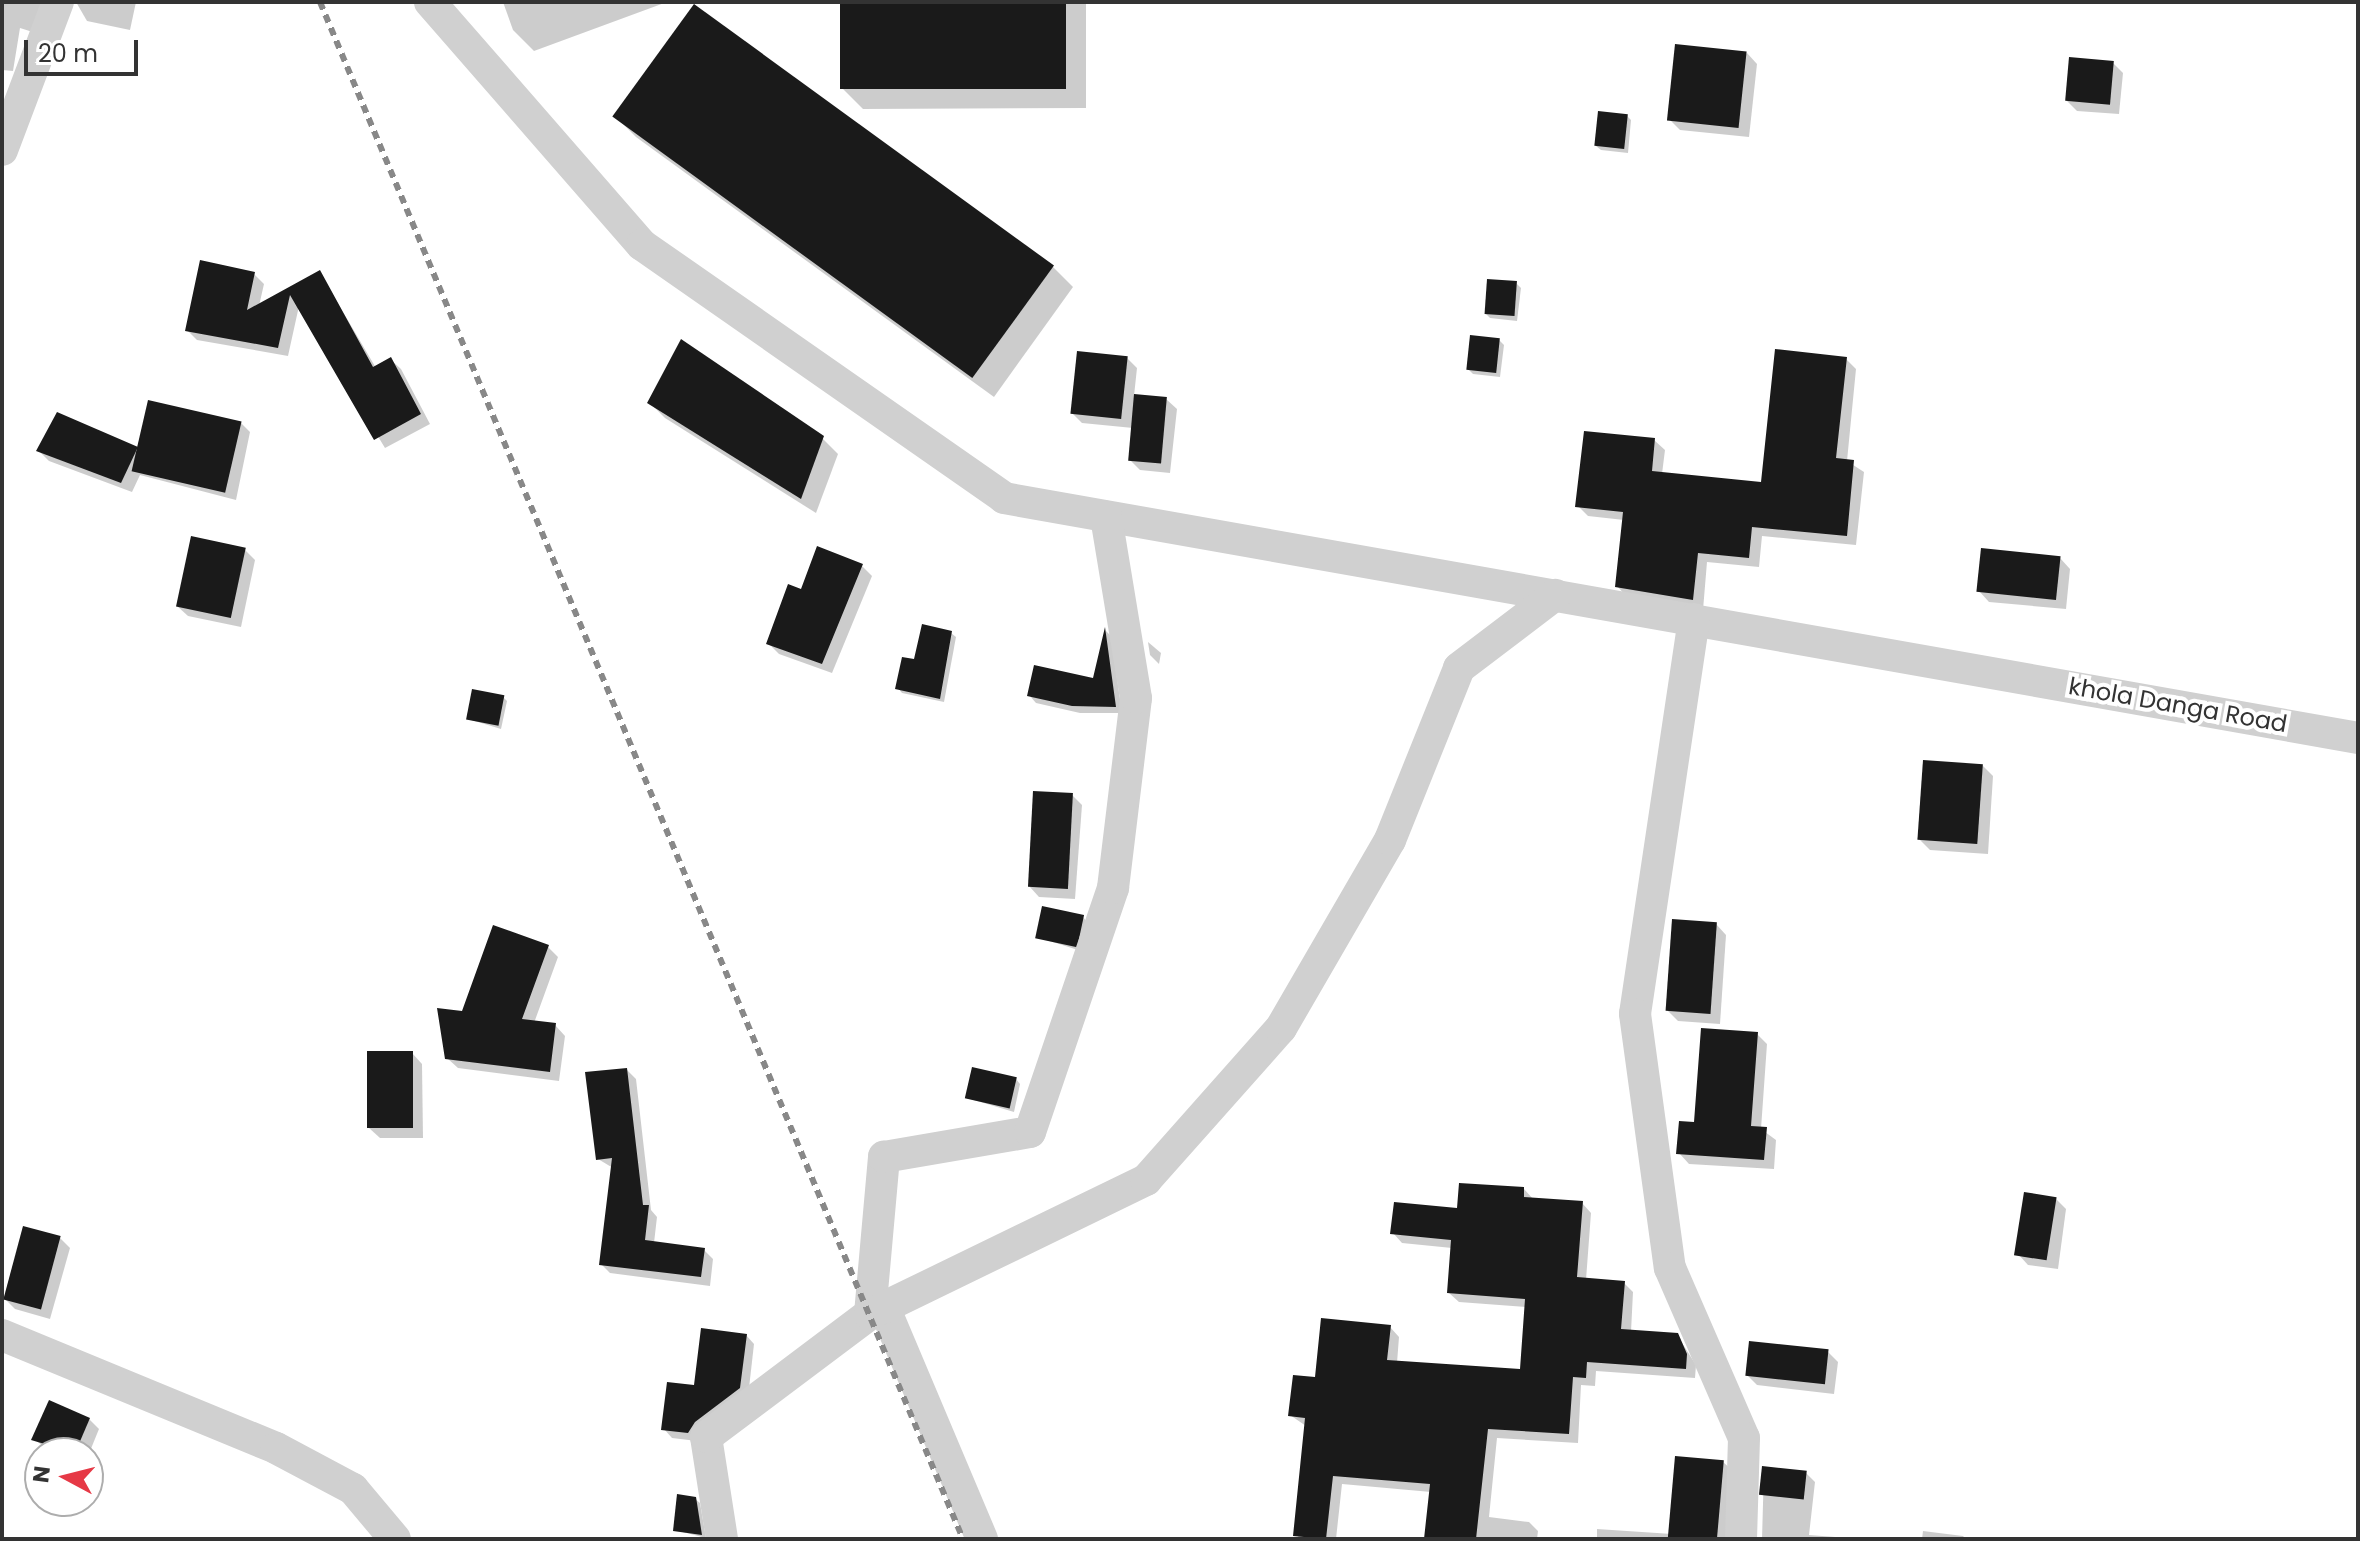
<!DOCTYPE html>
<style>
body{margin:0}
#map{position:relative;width:2360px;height:1541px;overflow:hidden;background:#fff;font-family:Poppins,sans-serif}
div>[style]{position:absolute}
.shadow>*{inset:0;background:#0003}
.building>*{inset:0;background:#1a1a1a;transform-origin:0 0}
.street>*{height:32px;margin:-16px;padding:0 16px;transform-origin:16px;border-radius:16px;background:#d0d0d0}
.rail>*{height:6px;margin-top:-3px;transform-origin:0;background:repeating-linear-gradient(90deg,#888 0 8px,transparent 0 14px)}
span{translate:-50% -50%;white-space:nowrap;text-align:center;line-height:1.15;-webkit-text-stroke:8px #fff;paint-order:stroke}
.street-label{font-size:24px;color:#333}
.frame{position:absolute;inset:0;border:4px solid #333;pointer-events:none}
.north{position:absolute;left:24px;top:1437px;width:80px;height:80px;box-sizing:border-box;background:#fff;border:2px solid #adadad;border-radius:50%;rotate:277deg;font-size:22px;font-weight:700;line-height:32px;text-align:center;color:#333}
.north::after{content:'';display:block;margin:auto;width:28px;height:36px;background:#e63946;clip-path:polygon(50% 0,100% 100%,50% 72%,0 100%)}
.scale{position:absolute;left:24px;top:40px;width:114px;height:36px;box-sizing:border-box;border:4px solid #333;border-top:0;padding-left:10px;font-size:24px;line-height:28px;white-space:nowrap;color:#333;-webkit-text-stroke:6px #fff;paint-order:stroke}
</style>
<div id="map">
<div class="shadow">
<i style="clip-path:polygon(2px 2px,53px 2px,39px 34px,20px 28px,13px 71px,2px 70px)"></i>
<i style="clip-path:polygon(76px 2px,136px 2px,130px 30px,87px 21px)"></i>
<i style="clip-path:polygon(503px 2px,667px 2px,534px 51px,513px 30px)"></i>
<i style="clip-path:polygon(842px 2px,1086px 2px,1086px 108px,863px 109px,842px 88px)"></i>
<i style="clip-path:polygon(1747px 53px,1757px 64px,1749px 137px,1680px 130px,1670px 120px)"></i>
<i style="clip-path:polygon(2113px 63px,2123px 73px,2119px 114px,2077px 111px,2067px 101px)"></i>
<i style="clip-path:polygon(615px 116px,1053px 267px,1073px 287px,994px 397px,636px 137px)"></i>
<i style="clip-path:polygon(1627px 116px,1631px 120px,1628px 153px,1601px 150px,1596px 146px)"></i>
<i style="clip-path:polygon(320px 273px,376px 368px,391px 360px,401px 369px,430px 424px,385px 448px,299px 306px,288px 356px,197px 340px,187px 330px,254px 274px,264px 284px,259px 306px)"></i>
<i style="clip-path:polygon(1516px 283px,1521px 288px,1517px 321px,1490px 318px,1485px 313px)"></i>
<i style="clip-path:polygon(1499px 340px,1504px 345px,1500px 377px,1473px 374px,1468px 369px)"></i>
<i style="clip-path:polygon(1127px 358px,1137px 368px,1134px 396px,1166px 399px,1177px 409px,1170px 473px,1140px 470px,1130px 460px,1133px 428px,1082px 423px,1072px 413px)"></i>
<i style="clip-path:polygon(1846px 359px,1856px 369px,1847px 461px,1864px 472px,1856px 545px,1762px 536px,1759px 567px,1707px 562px,1703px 610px,1627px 597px,1617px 586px,1624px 520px,1588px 516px,1578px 506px,1654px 440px,1665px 450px,1662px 474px,1762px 484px)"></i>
<i style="clip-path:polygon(650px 403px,822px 438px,838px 454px,816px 513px,665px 418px)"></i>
<i style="clip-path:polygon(241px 423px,250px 432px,236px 500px,140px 475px,132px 492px,49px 461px,39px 451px,140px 451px)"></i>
<i style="clip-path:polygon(245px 550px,255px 560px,241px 627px,188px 616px,177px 606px)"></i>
<i style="clip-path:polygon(2060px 558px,2070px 569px,2066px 609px,1989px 602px,1979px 591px)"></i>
<i style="clip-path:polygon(862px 566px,872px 576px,832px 673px,779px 654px,769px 644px,802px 591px)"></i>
<i style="clip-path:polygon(1106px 631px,1111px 636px,1122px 713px,1080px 713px,1036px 703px,1029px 695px,1095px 680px)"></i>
<i style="clip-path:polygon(951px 633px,956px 637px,944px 702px,902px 693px,898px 688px)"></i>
<i style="clip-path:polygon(1148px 642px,1161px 653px,1159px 664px,1150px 655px)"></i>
<i style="clip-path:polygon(503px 697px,507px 701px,501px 729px,468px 719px)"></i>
<i style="clip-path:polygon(1983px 766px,1993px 776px,1988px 854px,1930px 850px,1920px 840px)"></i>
<i style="clip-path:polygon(1072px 795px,1082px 805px,1075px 899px,1039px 897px,1029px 886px)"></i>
<i style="clip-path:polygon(1083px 917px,1087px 922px,1078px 950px,1037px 937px)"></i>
<i style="clip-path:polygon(1716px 924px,1726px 935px,1720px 1024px,1678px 1021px,1667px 1010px)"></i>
<i style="clip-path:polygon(548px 947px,558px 957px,534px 1023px,555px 1025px,565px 1036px,559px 1081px,458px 1068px,447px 1058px,463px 1013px)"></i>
<i style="clip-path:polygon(1757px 1034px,1767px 1044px,1761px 1129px,1776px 1140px,1774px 1169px,1689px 1164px,1679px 1153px)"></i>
<i style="clip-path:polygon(412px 1053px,422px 1064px,423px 1138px,380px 1138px,369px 1128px)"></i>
<i style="clip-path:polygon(627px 1070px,636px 1079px,651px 1210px,657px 1217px,654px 1243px,704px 1250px,713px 1259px,710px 1286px,610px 1273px,601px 1264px,613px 1168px,598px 1159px)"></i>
<i style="clip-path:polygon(1016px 1079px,1020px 1084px,1014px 1112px,967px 1098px)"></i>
<i style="clip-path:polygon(1524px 1189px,1534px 1200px,1582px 1203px,1591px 1213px,1586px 1280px,1624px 1283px,1633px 1292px,1631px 1332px,1677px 1335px,1696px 1365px,1695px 1378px,1596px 1371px,1595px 1386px,1581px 1385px,1578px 1443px,1497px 1438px,1489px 1517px,1529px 1522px,1538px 1531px,1537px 1539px,1426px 1539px,1431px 1492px,1342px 1484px,1336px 1539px,1298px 1539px,1306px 1426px,1290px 1415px,1317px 1379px,1390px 1327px,1399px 1337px,1397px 1363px,1522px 1372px,1527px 1307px,1459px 1302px,1449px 1293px,1452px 1248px,1402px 1243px,1393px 1233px)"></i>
<i style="clip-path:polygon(2056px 1199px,2066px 1209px,2058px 1269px,2028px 1265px,2018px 1254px)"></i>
<i style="clip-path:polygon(60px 1238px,70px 1248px,50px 1319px,15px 1309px,5px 1299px)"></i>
<i style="clip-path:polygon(746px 1335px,754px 1344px,748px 1397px,697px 1441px,672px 1438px,664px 1429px)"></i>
<i style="clip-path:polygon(1828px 1352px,1838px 1362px,1834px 1394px,1757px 1385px,1747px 1375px)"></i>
<i style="clip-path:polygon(89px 1419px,99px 1429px,88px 1456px,52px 1453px,34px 1439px)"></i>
<i style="clip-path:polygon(1723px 1462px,1733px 1471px,1732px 1539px,1597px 1539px,1597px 1529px,1672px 1534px)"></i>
<i style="clip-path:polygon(1764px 1468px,1806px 1473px,1815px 1482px,1809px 1535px,1862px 1539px,1762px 1539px)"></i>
<i style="clip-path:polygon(695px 1499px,700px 1503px,706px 1538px,675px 1530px)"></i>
<i style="clip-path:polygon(1923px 1531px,1963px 1536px,1966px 1539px,1922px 1539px)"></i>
</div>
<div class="building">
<i style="left:840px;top:2px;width:226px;height:87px"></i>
<i style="left:694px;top:4px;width:445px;height:139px;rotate:36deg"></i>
<i style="left:1675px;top:44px;width:72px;height:77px;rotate:6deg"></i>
<i style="left:2069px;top:57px;width:45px;height:44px;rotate:5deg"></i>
<i style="left:1598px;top:111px;width:30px;height:35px;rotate:6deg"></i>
<i style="clip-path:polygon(200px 260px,255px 272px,247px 310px,320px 270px,373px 367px,391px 357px,421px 414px,374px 440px,290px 295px,278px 348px,185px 331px)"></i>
<i style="left:1487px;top:279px;width:30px;height:35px;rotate:4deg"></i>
<i style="left:1470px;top:335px;width:30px;height:35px;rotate:6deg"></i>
<i style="clip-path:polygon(681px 339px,824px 436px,801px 499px,647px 403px)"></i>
<i style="clip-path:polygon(1775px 349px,1847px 357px,1836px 458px,1854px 460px,1847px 536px,1752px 527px,1749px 558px,1698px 553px,1693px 600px,1615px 587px,1623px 512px,1575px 507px,1584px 431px,1655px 438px,1652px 471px,1761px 482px)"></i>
<i style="left:1077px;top:351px;width:51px;height:63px;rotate:6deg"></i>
<i style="left:1134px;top:394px;width:33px;height:67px;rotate:5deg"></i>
<i style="left:148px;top:400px;width:96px;height:73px;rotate:13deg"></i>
<i style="clip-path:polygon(57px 412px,138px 447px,121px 483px,36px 451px)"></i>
<i style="left:191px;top:536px;width:56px;height:72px;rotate:12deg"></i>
<i style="clip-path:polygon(817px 546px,863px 564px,822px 664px,766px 644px,788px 584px,801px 589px)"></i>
<i style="left:1981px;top:548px;width:80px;height:44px;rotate:6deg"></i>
<i style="clip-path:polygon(922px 624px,952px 631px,940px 699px,895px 689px,902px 657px,914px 659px)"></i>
<i style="clip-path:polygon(1105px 627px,1116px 707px,1072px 706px,1027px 696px,1034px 665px,1093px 678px)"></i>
<i style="left:472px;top:689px;width:33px;height:31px;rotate:11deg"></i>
<i style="left:1923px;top:760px;width:60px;height:80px;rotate:4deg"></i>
<i style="left:1033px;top:791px;width:40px;height:96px;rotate:3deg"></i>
<i style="left:1042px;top:906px;width:43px;height:33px;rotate:12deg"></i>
<i style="left:1672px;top:919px;width:45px;height:92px;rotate:4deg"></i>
<i style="clip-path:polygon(493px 925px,549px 945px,522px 1019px,556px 1023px,550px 1072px,445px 1059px,437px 1008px,462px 1011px)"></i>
<i style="clip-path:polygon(1701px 1028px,1758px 1032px,1751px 1126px,1767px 1127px,1764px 1160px,1676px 1154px,1679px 1121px,1694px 1122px)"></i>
<i style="left:413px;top:1051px;width:77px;height:46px;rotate:90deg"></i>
<i style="left:972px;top:1067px;width:46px;height:32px;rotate:13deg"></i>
<i style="clip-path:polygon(627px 1068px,643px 1205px,649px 1205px,645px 1240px,705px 1248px,701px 1277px,599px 1265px,612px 1158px,596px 1160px,585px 1072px)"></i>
<i style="clip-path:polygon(1459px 1183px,1524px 1187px,1524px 1197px,1583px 1201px,1577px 1277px,1625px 1281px,1621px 1329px,1678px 1333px,1687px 1354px,1686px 1369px,1587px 1362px,1586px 1378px,1573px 1377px,1569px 1434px,1488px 1429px,1476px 1539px,1424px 1539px,1430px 1484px,1333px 1476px,1326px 1539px,1293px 1536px,1305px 1418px,1288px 1416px,1293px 1375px,1315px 1377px,1321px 1318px,1391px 1325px,1387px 1360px,1520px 1369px,1525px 1299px,1447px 1293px,1451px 1240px,1390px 1234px,1394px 1202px,1457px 1208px)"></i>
<i style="left:2024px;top:1192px;width:33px;height:64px;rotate:9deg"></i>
<i style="left:23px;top:1226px;width:39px;height:76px;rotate:15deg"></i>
<i style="clip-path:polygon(701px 1328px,747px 1334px,740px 1388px,695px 1422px,688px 1433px,661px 1430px,667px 1382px,694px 1385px)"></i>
<i style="left:1749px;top:1341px;width:80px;height:35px;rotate:6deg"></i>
<i style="clip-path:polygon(49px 1400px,90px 1418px,75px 1453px,31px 1440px)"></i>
<i style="left:1675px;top:1456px;width:49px;height:83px;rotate:5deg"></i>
<i style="left:1762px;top:1466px;width:45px;height:29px;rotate:6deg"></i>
<i style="clip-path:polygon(677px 1494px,696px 1497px,702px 1535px,673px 1531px)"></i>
</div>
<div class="street">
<i style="left:430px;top:2px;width:322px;rotate:48.9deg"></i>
<i style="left:642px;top:245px;width:442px;rotate:34.9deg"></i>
<i style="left:1004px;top:498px;width:1375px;rotate:10.05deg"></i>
<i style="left:2px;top:150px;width:158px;rotate:-69.3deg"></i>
<i style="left:1694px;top:619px;width:399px;rotate:98.5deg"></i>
<i style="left:1635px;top:1014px;width:256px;rotate:82.2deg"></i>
<i style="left:1670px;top:1268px;width:185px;rotate:66.5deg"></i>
<i style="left:1744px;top:1438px;width:101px;rotate:91.7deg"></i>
<i style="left:884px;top:1307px;width:252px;rotate:67.1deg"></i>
<i style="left:870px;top:1314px;width:158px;rotate:-84.9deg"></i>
<i style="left:884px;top:1157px;width:148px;rotate:-9.7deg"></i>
<i style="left:1030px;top:1132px;width:258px;rotate:-71.2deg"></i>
<i style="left:1113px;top:888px;width:191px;rotate:-83.1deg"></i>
<i style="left:1136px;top:698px;width:184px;rotate:-99.4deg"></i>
<i style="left:2px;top:1335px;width:296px;rotate:22.4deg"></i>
<i style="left:276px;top:1448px;width:87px;rotate:28deg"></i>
<i style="left:353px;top:1489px;width:65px;rotate:50deg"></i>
<i style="left:722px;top:1539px;width:103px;rotate:-98.9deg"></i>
<i style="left:706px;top:1437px;width:205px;rotate:-36.9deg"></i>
<i style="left:870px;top:1314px;width:307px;rotate:-25.9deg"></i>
<i style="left:1146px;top:1180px;width:203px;rotate:-48.4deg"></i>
<i style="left:1281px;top:1028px;width:217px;rotate:-59.9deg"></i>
<i style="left:1390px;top:840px;width:185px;rotate:-68.1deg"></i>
<i style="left:1459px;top:668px;width:121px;rotate:-37.2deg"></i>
</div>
<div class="rail">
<i style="left:320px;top:2px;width:1666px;rotate:67.3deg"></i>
</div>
<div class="street-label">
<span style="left:2178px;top:705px;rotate:10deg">khola Danga Road</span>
</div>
<div class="frame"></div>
<div class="north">N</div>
<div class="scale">20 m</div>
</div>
